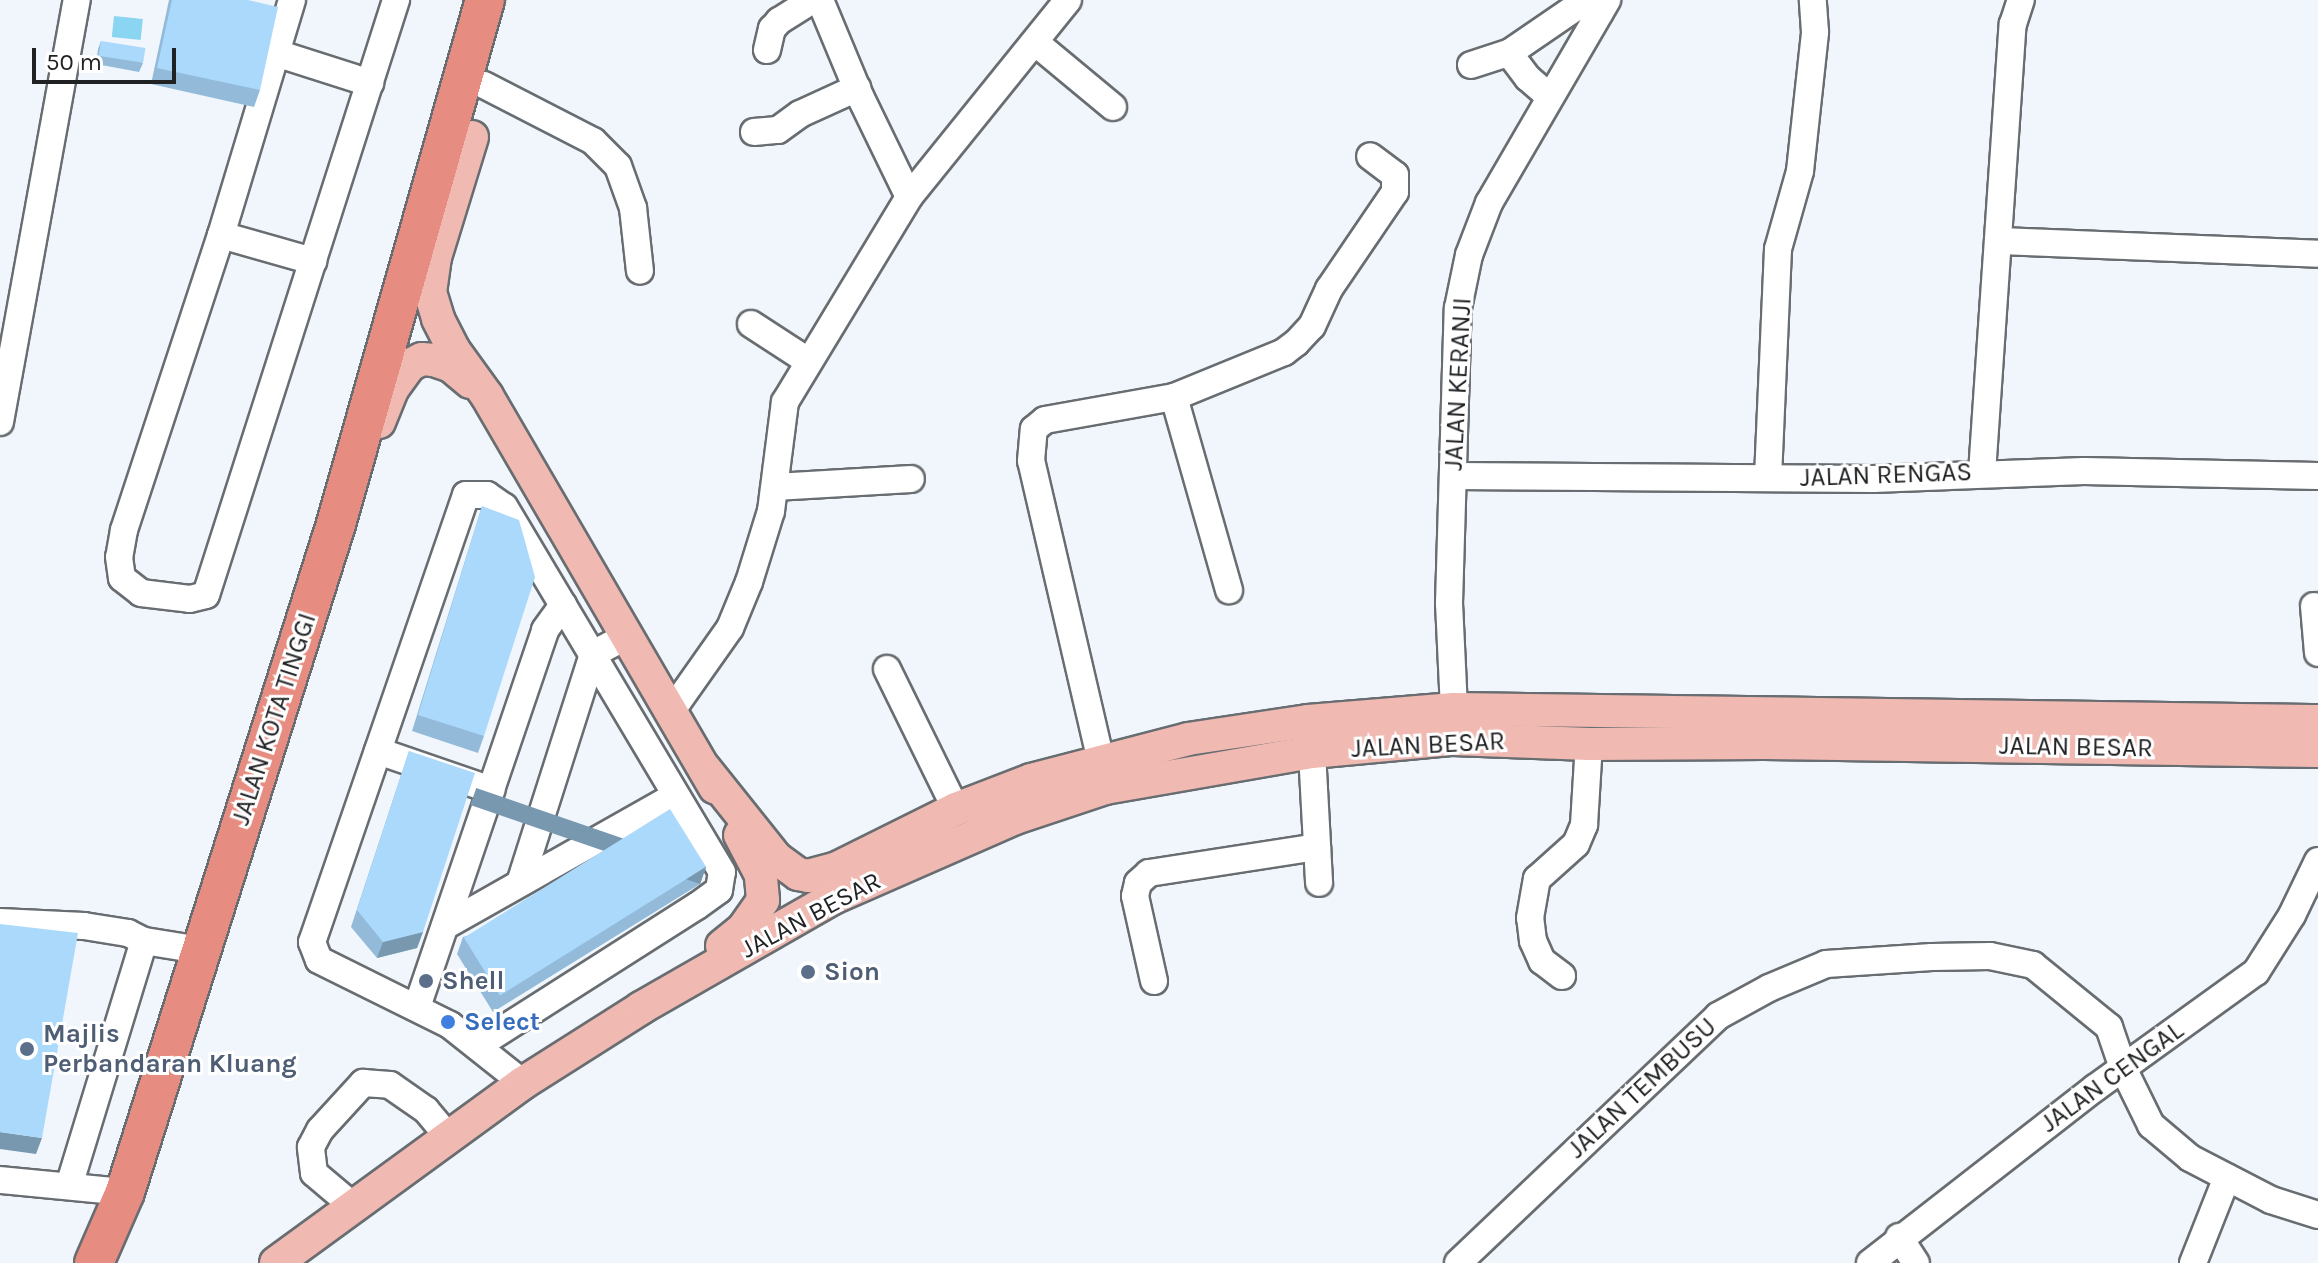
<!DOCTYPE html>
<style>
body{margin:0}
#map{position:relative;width:2318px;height:1263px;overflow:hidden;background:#f0f6fb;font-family:Karla,sans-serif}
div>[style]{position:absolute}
.water>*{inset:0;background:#8ad5f2;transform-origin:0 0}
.roads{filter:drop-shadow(2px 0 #686d71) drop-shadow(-2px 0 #686d71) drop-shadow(0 2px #686d71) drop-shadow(0 -2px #686d71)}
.minor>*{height:26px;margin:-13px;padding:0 13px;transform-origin:13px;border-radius:13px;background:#fff}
.major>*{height:32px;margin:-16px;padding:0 16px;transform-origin:16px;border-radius:16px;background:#f0bab3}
.highway>*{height:38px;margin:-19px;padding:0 19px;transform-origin:19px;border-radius:19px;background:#e68c81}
.wall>*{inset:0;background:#93bbd9}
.shaded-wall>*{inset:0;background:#7898b0;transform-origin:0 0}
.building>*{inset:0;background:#abd9fc;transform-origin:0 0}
.dots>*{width:22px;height:22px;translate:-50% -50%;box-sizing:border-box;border:4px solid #fff;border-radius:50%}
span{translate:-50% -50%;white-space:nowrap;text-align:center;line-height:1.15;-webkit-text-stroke:6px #fff;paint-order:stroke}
.street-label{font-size:26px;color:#1f2123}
.service-label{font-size:26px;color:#4e5e75;font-weight:700}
.left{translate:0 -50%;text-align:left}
.shop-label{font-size:26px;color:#366cbe;font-weight:700}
.scale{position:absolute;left:32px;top:48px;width:144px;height:36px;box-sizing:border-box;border:4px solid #1f2123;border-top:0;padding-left:10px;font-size:24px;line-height:28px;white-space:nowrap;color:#1f2123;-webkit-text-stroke:6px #fff;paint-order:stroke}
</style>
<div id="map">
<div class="water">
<i style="left:114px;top:16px;width:29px;height:21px;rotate:6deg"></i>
</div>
<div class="roads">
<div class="minor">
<i style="left:292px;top:0;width:245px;rotate:106.8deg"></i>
<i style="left:221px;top:235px;width:311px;rotate:108.2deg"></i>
<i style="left:124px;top:530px;width:27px;rotate:100deg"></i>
<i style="left:119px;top:557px;width:21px;rotate:82deg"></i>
<i style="left:122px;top:578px;width:24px;rotate:38deg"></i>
<i style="left:141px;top:593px;width:49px;rotate:7deg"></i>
<i style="left:190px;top:599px;width:16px;rotate:-14deg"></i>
<i style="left:206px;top:595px;width:625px;rotate:-72.29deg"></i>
<i style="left:820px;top:0;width:104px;rotate:67.4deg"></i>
<i style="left:860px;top:96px;width:112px;rotate:64.1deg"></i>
<i style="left:1036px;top:43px;width:100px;rotate:39.7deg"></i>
<i style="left:767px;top:50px;width:22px;rotate:-77deg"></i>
<i style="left:772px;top:29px;width:11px;rotate:-49deg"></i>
<i style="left:779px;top:21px;width:39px;rotate:-32deg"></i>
<i style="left:276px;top:53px;width:99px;rotate:17.7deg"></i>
<i style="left:1509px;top:53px;width:31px;rotate:53deg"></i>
<i style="left:1528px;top:78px;width:29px;rotate:41deg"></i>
<i style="left:1471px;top:65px;width:40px;rotate:-18deg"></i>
<i style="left:1509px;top:53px;width:85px;rotate:-34.4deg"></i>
<i style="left:1579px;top:5px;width:22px;rotate:22deg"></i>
<i style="left:484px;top:85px;width:123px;rotate:27.2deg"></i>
<i style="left:593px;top:141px;width:35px;rotate:45deg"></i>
<i style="left:618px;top:166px;width:45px;rotate:70.3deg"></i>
<i style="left:633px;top:208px;width:63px;rotate:83.7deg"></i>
<i style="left:754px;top:132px;width:24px;rotate:-5deg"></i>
<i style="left:778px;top:130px;width:27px;rotate:-36deg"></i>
<i style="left:800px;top:114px;width:63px;rotate:-24.5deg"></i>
<i style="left:221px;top:235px;width:96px;rotate:15.8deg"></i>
<i style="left:2001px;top:241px;width:317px;rotate:2.3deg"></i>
<i style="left:751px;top:324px;width:68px;rotate:33deg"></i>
<i style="left:1174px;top:397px;width:201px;rotate:74.1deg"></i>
<i style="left:0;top:422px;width:429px;rotate:-79.7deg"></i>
<i style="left:1982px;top:473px;width:450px;rotate:-86.1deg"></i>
<i style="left:2013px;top:24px;width:25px;rotate:-72deg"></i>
<i style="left:1454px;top:476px;width:419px;rotate:0.4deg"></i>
<i style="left:1873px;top:479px;width:211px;rotate:-2.2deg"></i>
<i style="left:2084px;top:471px;width:234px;rotate:1.2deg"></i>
<i style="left:1768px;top:478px;width:229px;rotate:-87.5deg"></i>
<i style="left:1778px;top:249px;width:81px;rotate:-74.2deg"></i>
<i style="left:1800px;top:171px;width:140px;rotate:-83.8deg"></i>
<i style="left:1815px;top:32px;width:32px;rotate:-94deg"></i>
<i style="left:775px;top:487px;width:136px;rotate:-3.4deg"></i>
<i style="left:2314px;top:606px;width:47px;rotate:85.1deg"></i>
<i style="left:887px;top:669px;width:156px;rotate:63.8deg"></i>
<i style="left:1454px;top:709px;width:106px;rotate:-92.7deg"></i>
<i style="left:1449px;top:603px;width:295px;rotate:-88.3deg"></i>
<i style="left:1458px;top:308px;width:54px;rotate:-78.3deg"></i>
<i style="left:1469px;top:255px;width:56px;rotate:-69deg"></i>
<i style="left:1489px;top:203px;width:235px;rotate:-59.8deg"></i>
<i style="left:670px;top:713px;width:104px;rotate:-54.8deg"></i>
<i style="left:730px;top:628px;width:50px;rotate:-67.6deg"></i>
<i style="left:749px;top:582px;width:74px;rotate:-72.8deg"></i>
<i style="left:771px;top:511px;width:110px;rotate:-82.7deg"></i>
<i style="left:785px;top:402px;width:240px;rotate:-58.8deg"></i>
<i style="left:909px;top:197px;width:253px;rotate:-51.1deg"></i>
<i style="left:378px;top:751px;width:120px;rotate:19deg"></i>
<i style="left:1312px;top:752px;width:131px;rotate:86.9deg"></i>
<i style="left:1101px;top:761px;width:308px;rotate:-103.1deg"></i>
<i style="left:1031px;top:461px;width:32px;rotate:-85deg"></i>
<i style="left:1034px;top:429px;width:14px;rotate:-39deg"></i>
<i style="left:1045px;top:420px;width:131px;rotate:-10.1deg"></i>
<i style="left:1174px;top:397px;width:119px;rotate:-22.2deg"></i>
<i style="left:1284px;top:352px;width:15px;rotate:-37deg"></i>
<i style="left:1296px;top:343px;width:23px;rotate:-47deg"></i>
<i style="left:1312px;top:326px;width:41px;rotate:-65.3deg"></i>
<i style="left:1329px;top:289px;width:117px;rotate:-55.8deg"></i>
<i style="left:1395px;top:192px;width:17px;rotate:-90deg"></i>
<i style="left:1395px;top:175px;width:31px;rotate:-143deg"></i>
<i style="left:520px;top:883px;width:240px;rotate:-72.3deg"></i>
<i style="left:593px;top:654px;width:38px;rotate:-28deg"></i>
<i style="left:0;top:922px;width:84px;rotate:2.7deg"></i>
<i style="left:84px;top:926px;width:45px;rotate:9deg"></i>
<i style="left:128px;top:933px;width:18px;rotate:27deg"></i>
<i style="left:445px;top:926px;width:264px;rotate:-29.5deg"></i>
<i style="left:1562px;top:976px;width:25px;rotate:-143deg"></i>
<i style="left:1542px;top:961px;width:22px;rotate:-114deg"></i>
<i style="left:1533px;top:941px;width:23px;rotate:-97deg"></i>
<i style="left:1530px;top:918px;width:40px;rotate:-80deg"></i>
<i style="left:1537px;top:879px;width:52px;rotate:-41.9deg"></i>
<i style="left:1576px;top:844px;width:21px;rotate:-67deg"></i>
<i style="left:1584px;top:825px;width:81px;rotate:-86.5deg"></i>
<i style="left:1154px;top:981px;width:87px;rotate:-102.6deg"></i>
<i style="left:1135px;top:896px;width:13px;rotate:-77deg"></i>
<i style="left:1138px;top:883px;width:15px;rotate:-42deg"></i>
<i style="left:1149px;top:873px;width:170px;rotate:-8.8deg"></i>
<i style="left:417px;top:1007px;width:398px;rotate:-71.2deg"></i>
<i style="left:545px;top:630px;width:31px;rotate:-54deg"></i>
<i style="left:477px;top:1046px;width:261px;rotate:-32.5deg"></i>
<i style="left:697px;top:906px;width:27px;rotate:-36deg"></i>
<i style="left:719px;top:890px;width:18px;rotate:-81deg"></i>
<i style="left:722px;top:872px;width:425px;rotate:-120.8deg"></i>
<i style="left:504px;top:507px;width:21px;rotate:-145deg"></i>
<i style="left:487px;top:495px;width:21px;rotate:180deg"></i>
<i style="left:466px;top:495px;width:473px;rotate:109deg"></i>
<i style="left:312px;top:942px;width:19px;rotate:69deg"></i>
<i style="left:319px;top:960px;width:146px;rotate:26.4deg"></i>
<i style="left:450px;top:1025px;width:93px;rotate:38.5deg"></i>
<i style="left:0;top:1180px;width:126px;rotate:5.5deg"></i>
<i style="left:69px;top:1186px;width:256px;rotate:-73deg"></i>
<i style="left:144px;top:941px;width:57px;rotate:9.1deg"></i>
<i style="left:353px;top:1206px;width:51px;rotate:-139.8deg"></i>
<i style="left:314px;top:1173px;width:26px;rotate:-97deg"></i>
<i style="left:311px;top:1147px;width:19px;rotate:-62deg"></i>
<i style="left:320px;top:1130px;width:64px;rotate:-47.5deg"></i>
<i style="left:363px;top:1083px;width:27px;rotate:4deg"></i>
<i style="left:390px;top:1085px;width:44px;rotate:34.8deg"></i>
<i style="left:426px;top:1110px;width:34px;rotate:50deg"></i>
<i style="left:1899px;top:1237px;width:31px;rotate:57deg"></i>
<i style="left:1458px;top:1263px;width:359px;rotate:-43.5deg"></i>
<i style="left:1718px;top:1016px;width:58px;rotate:-28.8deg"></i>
<i style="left:1769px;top:988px;width:62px;rotate:-22.8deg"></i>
<i style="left:1826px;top:964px;width:106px;rotate:-3.8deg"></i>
<i style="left:1932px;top:957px;width:58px;rotate:-1deg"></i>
<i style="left:1990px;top:956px;width:44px;rotate:11.8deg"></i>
<i style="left:2033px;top:965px;width:98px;rotate:39.2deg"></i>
<i style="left:2109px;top:1027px;width:43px;rotate:71.1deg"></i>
<i style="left:2123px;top:1068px;width:64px;rotate:63.8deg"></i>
<i style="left:2151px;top:1125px;width:51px;rotate:40.2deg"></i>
<i style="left:2190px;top:1158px;width:91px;rotate:27.4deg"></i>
<i style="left:2271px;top:1200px;width:49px;rotate:17.7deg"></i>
<i style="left:1870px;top:1263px;width:285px;rotate:-37.9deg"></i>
<i style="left:2095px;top:1088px;width:198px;rotate:-35.8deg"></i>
<i style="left:2256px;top:972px;width:67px;rotate:-57.7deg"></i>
<i style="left:2292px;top:915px;width:60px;rotate:-64.3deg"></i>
<i style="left:2193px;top:1263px;width:92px;rotate:-68.4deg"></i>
</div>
<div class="major">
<i style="left:472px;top:137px;width:126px;rotate:107.1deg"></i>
<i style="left:435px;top:257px;width:35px;rotate:98deg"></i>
<i style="left:430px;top:292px;width:28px;rotate:73deg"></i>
<i style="left:438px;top:319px;width:34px;rotate:63deg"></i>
<i style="left:453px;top:349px;width:58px;rotate:54.1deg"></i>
<i style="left:487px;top:396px;width:453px;rotate:59.8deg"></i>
<i style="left:379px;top:422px;width:37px;rotate:-68deg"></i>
<i style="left:393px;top:388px;width:29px;rotate:-54deg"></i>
<i style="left:410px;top:365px;width:13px;rotate:-27deg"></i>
<i style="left:422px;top:359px;width:12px;rotate:5deg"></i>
<i style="left:434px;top:360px;width:18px;rotate:19deg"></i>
<i style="left:451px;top:366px;width:25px;rotate:40deg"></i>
<i style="left:705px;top:769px;width:114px;rotate:51.4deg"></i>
<i style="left:776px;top:858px;width:27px;rotate:36deg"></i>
<i style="left:798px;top:874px;width:10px;rotate:11deg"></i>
<i style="left:808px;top:876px;width:30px;rotate:-15deg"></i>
<i style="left:837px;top:868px;width:133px;rotate:-26.4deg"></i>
<i style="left:956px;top:809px;width:80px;rotate:-21.1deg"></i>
<i style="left:1031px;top:780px;width:162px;rotate:-14.6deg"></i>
<i style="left:1188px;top:739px;width:121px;rotate:-8.5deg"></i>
<i style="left:1308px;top:721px;width:146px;rotate:-4.7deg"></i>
<i style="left:1454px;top:709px;width:864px;rotate:0.8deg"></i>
<i style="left:722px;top:946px;width:27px;rotate:-39deg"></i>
<i style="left:743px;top:929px;width:35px;rotate:-55deg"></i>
<i style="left:763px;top:900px;width:25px;rotate:-95deg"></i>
<i style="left:761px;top:875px;width:45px;rotate:-117.7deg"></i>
<i style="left:276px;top:1263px;width:306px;rotate:-36.1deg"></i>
<i style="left:523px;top:1083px;width:140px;rotate:-32.4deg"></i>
<i style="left:641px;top:1008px;width:221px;rotate:-29.8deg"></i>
<i style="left:833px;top:898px;width:199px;rotate:-23.7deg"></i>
<i style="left:1015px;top:818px;width:95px;rotate:-18.4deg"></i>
<i style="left:1105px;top:788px;width:210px;rotate:-9.9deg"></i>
<i style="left:1312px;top:752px;width:142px;rotate:-5.3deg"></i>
<i style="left:1453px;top:739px;width:136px;rotate:2.1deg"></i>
<i style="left:1589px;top:744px;width:175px;rotate:-0.3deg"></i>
<i style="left:1764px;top:743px;width:554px;rotate:0.83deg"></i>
</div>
<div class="highway">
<i style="left:94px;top:1263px;width:77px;rotate:-66.4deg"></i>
<i style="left:125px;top:1192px;width:701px;rotate:-72.47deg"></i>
<i style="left:336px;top:524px;width:545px;rotate:-74.13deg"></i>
</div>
</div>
<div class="wall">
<i style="clip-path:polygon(169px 0,248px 0,260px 90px,254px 107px,151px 84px)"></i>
<i style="clip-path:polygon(101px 41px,143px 63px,139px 72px,96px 64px,98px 49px)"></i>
<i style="clip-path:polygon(482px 506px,484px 736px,478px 753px,412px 731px)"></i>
<i style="clip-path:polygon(409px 751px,423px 932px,417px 948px,377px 958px,351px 927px)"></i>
<i style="clip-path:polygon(706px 867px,700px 884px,493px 1012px,457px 954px,463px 937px)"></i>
</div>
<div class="shaded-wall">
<i style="left:706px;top:867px;width:18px;height:243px;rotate:109deg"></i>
<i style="clip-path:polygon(423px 932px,417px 948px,377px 958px,383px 942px)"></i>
<i style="clip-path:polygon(0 1132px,42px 1138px,36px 1154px,0 1149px)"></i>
</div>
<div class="building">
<i style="clip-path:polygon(172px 0,248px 0,278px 7px,260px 90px,157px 68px)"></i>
<i style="left:101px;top:41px;width:45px;height:15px;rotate:9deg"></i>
<i style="clip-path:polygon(482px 506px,519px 520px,535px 577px,484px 736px,418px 715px)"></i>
<i style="clip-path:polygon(409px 751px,475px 773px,423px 932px,383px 942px,357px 910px)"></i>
<i style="left:670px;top:809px;width:68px;height:243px;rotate:58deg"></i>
<i style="clip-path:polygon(0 924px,78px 933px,42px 1138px,0 1132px)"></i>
</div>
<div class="dots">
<i style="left:808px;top:972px;background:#5c6f8a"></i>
<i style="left:426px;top:981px;background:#5c6f8a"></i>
<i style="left:448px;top:1022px;background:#3f7fe0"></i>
<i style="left:27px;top:1049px;background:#5c6f8a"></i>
</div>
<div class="street-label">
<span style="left:1458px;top:384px;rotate:-87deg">JALAN KERANJI</span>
<span style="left:1886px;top:475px;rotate:-2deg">JALAN RENGAS</span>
<span style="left:274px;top:719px;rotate:-72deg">JALAN KOTA TINGGI</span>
<span style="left:1428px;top:745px;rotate:-3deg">JALAN BESAR</span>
<span style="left:2076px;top:747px;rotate:1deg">JALAN BESAR</span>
<span style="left:811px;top:915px;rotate:-28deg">JALAN BESAR</span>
<span style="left:2112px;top:1077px;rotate:-36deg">JALAN CENGAL</span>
<span style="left:1642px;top:1088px;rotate:-43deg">JALAN TEMBUSU</span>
</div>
<div class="service-label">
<span class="left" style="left:824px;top:972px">Sion</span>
<span class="left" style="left:442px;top:981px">Shell</span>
<span class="left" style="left:43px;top:1049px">Majlis<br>Perbandaran Kluang</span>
</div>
<div class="shop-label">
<span class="left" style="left:464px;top:1022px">Select</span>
</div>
<div class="scale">50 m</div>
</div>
